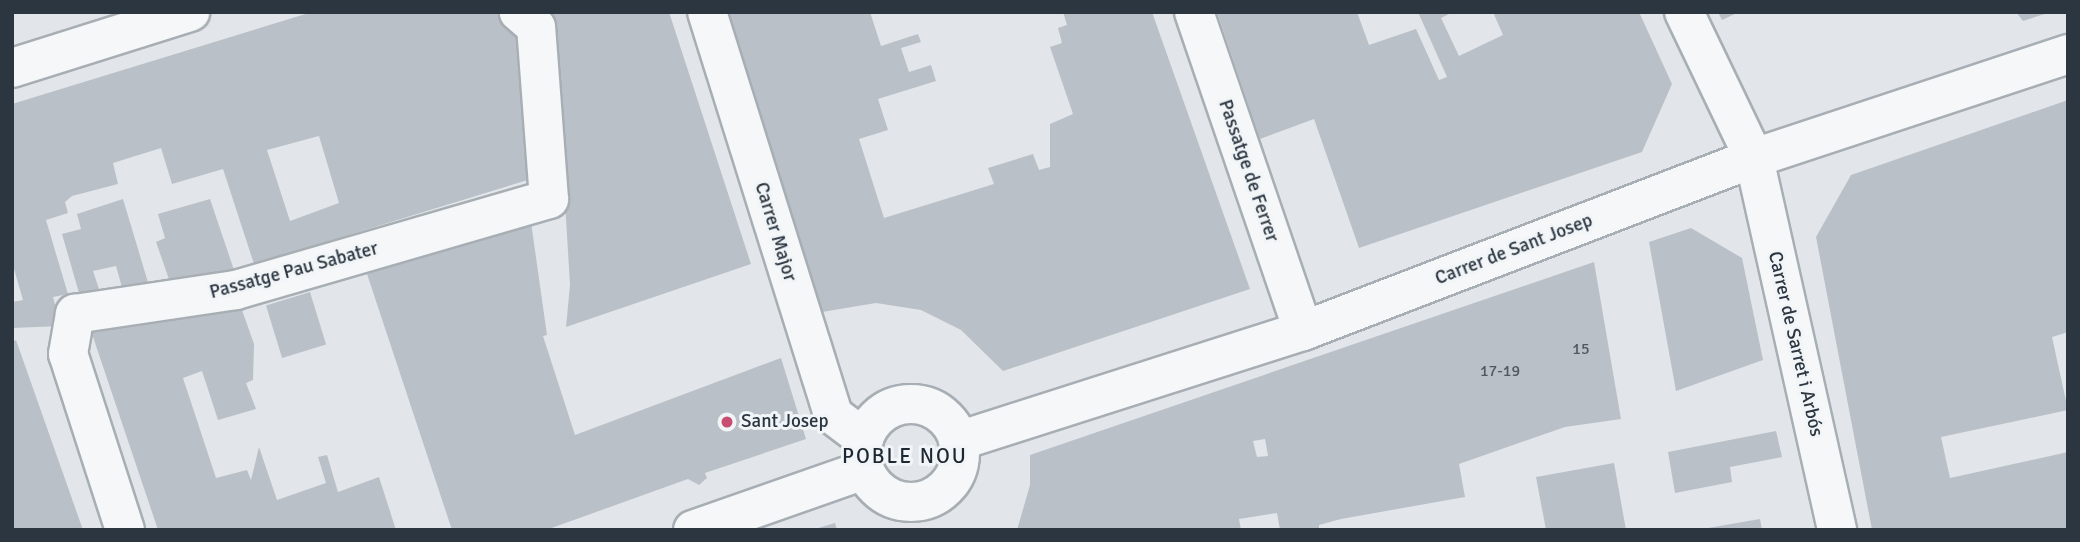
<!DOCTYPE html>
<meta charset="utf-8">
<style>
body{margin:0}
#map{position:relative;width:2080px;height:542px;overflow:hidden;background:#e2e6ea;font-family:Signika,sans-serif}
div>[style]{position:absolute}
.building>*{inset:0;background:#bac0c7;transform-origin:0 0}
.roads{filter:drop-shadow(2px 0 #a7aeb4) drop-shadow(-2px 0 #a7aeb4) drop-shadow(0 2px #a7aeb4) drop-shadow(0 -2px #a7aeb4)}
.minor>*{height:38px;margin:-19px;padding:0 19px;transform-origin:19px;border-radius:19px;background:#f5f7f8}
.minor>.ring{margin:-19px;padding:0;box-sizing:content-box;background:none;border:38px solid #f5f7f8;border-radius:50%}
.dots>*{width:19px;height:19px;translate:-50% -50%;box-sizing:border-box;border:4px solid #f2f5f7;border-radius:50%}
span{translate:-50% -50%;white-space:nowrap;text-align:center;line-height:1.15;-webkit-text-stroke:6px #f2f5f7;paint-order:stroke}
.number-label{font-size:16px;color:#4f5862}
.number-label span{-webkit-text-stroke-width:0}
.street-label{font-size:19px;color:#2b3641}
.poi-label{font-size:19px;color:#2b3641}
.left{translate:0 -50%;text-align:left}
.neighbourhood-label{font-size:21px;color:#1d2732;letter-spacing:2px}
.frame{position:absolute;inset:0;border:14px solid #2b3641;pointer-events:none}
</style>
<div id="map">
<div class="building">
<i style="clip-path:polygon(evenodd,312px 12px,495px 12px,518px 33px,531px 179px,254px 264px,223px 169px,172px 184px,161px 148px,113px 163px,118px 184px,72px 196px,65px 202px,68px 213px,46px 220px,68px 294px,53px 297px,61px 326px,12px 328px,12px 302px,23px 300px,12px 262px,12px 104px,312px 12px,319px 136px,339px 203px,290px 221px,267px 150px,319px 136px)"></i>
<i style="clip-path:polygon(543px 12px,669px 12px,751px 264px,566px 327px,570px 285px,565px 202px)"></i>
<i style="clip-path:polygon(728px 12px,870px 12px,881px 46px,918px 34px,921px 42px,901px 48px,909px 72px,931px 65px,936px 81px,878px 99px,888px 130px,859px 139px,884px 218px,994px 184px,988px 168px,1033px 154px,1039px 170px,1050px 167px,1050px 124px,1073px 114px,1050px 47px,1062px 43px,1058px 28px,1067px 25px,1063px 12px,1152px 12px,1250px 289px,1003px 371px,961px 330px,921px 310px,876px 303px,822px 312px)"></i>
<i style="clip-path:polygon(1217px 12px,1357px 12px,1369px 45px,1416px 29px,1439px 80px,1447px 77px,1418px 12px,1453px 12px,1441px 18px,1459px 56px,1503px 35px,1493px 12px,1639px 12px,1672px 84px,1642px 152px,1359px 248px,1314px 119px,1260px 139px)"></i>
<i style="clip-path:polygon(1718px 12px,1739px 12px,1722px 20px)"></i>
<i style="clip-path:polygon(2016px 12px,2048px 12px,2048px 13px,2023px 21px)"></i>
<i style="clip-path:polygon(2068px 100px,2068px 332px,2052px 337px,2068px 410px,1941px 437px,1950px 478px,2068px 452px,2068px 530px,1872px 530px,1816px 237px,1851px 175px)"></i>
<i style="clip-path:polygon(123px 199px,150px 289px,123px 291px,116px 266px,93px 271px,100px 292px,79px 293px,62px 234px,81px 229px,77px 214px)"></i>
<i style="clip-path:polygon(210px 199px,234px 270px,171px 285px,156px 242px,165px 238px,158px 214px)"></i>
<i style="clip-path:polygon(531px 222px,547px 335px,543px 336px,575px 435px,781px 358px,806px 439px,705px 473px,707px 478px,699px 485px,688px 479px,546px 530px,452px 530px,367px 274px)"></i>
<i style="clip-path:polygon(1691px 228px,1742px 258px,1763px 360px,1676px 391px,1649px 242px)"></i>
<i style="clip-path:polygon(evenodd,1594px 262px,1621px 419px,1565px 427px,1459px 464px,1465px 497px,1341px 519px,1319px 525px,1319px 530px,1280px 530px,1277px 513px,1239px 519px,1241px 530px,1017px 530px,1030px 485px,1030px 455px,1594px 262px,1265px 439px,1268px 456px,1257px 457px,1253px 441px,1265px 439px)"></i>
<i style="left:310px;top:292px;width:55px;height:46px;rotate:73deg"></i>
<i style="clip-path:polygon(242px 310px,254px 344px,253px 380px,246px 383px,256px 409px,218px 420px,202px 371px,183px 378px,216px 478px,247px 470px,251px 480px,259px 447px,277px 500px,326px 483px,318px 457px,327px 455px,338px 492px,379px 477px,396px 530px,158px 530px,89px 325px)"></i>
<i style="clip-path:polygon(16px 340px,71px 496px,83px 530px,12px 530px,12px 342px)"></i>
<i style="clip-path:polygon(1776px 431px,1782px 457px,1730px 467px,1732px 482px,1675px 493px,1668px 452px)"></i>
<i style="clip-path:polygon(1614px 463px,1626px 530px,1546px 530px,1536px 477px)"></i>
<i style="clip-path:polygon(1760px 519px,1762px 530px,1708px 530px,1708px 528px)"></i>
<i style="clip-path:polygon(835px 523px,837px 530px,815px 530px,815px 529px)"></i>
</div>
<div class="roads">
<div class="minor">
<i style="left:707px;top:12px;width:422px;rotate:72.6deg"></i>
<i style="left:833px;top:415px;width:39px;rotate:37deg"></i>
<i style="left:1194px;top:12px;width:337px;rotate:71.1deg"></i>
<i style="left:1684px;top:12px;width:162px;rotate:64.4deg"></i>
<i style="left:1754px;top:158px;width:381px;rotate:77.4deg"></i>
<i style="left:12px;top:68px;width:187px;rotate:-17.5deg"></i>
<i class="ring" style="left:862px;top:404px;width:60px;height:60px"></i>
<i style="left:958px;top:441px;width:362px;rotate:-17.7deg"></i>
<i style="left:1303px;top:331px;width:483px;rotate:-21deg"></i>
<i style="left:1754px;top:158px;width:331px;rotate:-18.3deg"></i>
<i style="left:125px;top:530px;width:185px;rotate:-107.9deg"></i>
<i style="left:68px;top:354px;width:41px;rotate:-80.1deg"></i>
<i style="left:75px;top:314px;width:163px;rotate:-8.5deg"></i>
<i style="left:236px;top:290px;width:326px;rotate:-16.2deg"></i>
<i style="left:549px;top:199px;width:172px;rotate:-94.3deg"></i>
<i style="left:536px;top:27px;width:23px;rotate:-139deg"></i>
<i style="left:693px;top:530px;width:181px;rotate:-19.3deg"></i>
</div>
</div>
<div class="dots">
<i style="left:727px;top:422px;background:#c84e71"></i>
</div>
<div class="number-label">
<span style="left:1581px;top:349px">15</span>
<span style="left:1500px;top:371px">17-19</span>
</div>
<div class="street-label">
<span style="left:1248px;top:171px;rotate:71deg">Passatge de Ferrer</span>
<span style="left:775px;top:232px;rotate:73deg">Carrer Major</span>
<span style="left:1514px;top:250px;rotate:-21deg">Carrer de Sant Josep</span>
<span style="left:294px;top:271px;rotate:-15deg">Passatge Pau Sabater</span>
<span style="left:1795px;top:344px;rotate:77deg">Carrer de Sarret i Arbós</span>
</div>
<div class="poi-label">
<span class="left" style="left:741px;top:422px">Sant Josep</span>
</div>
<div class="neighbourhood-label">
<span style="left:905px;top:456px">POBLE NOU</span>
</div>
<div class="frame"></div>
</div>
